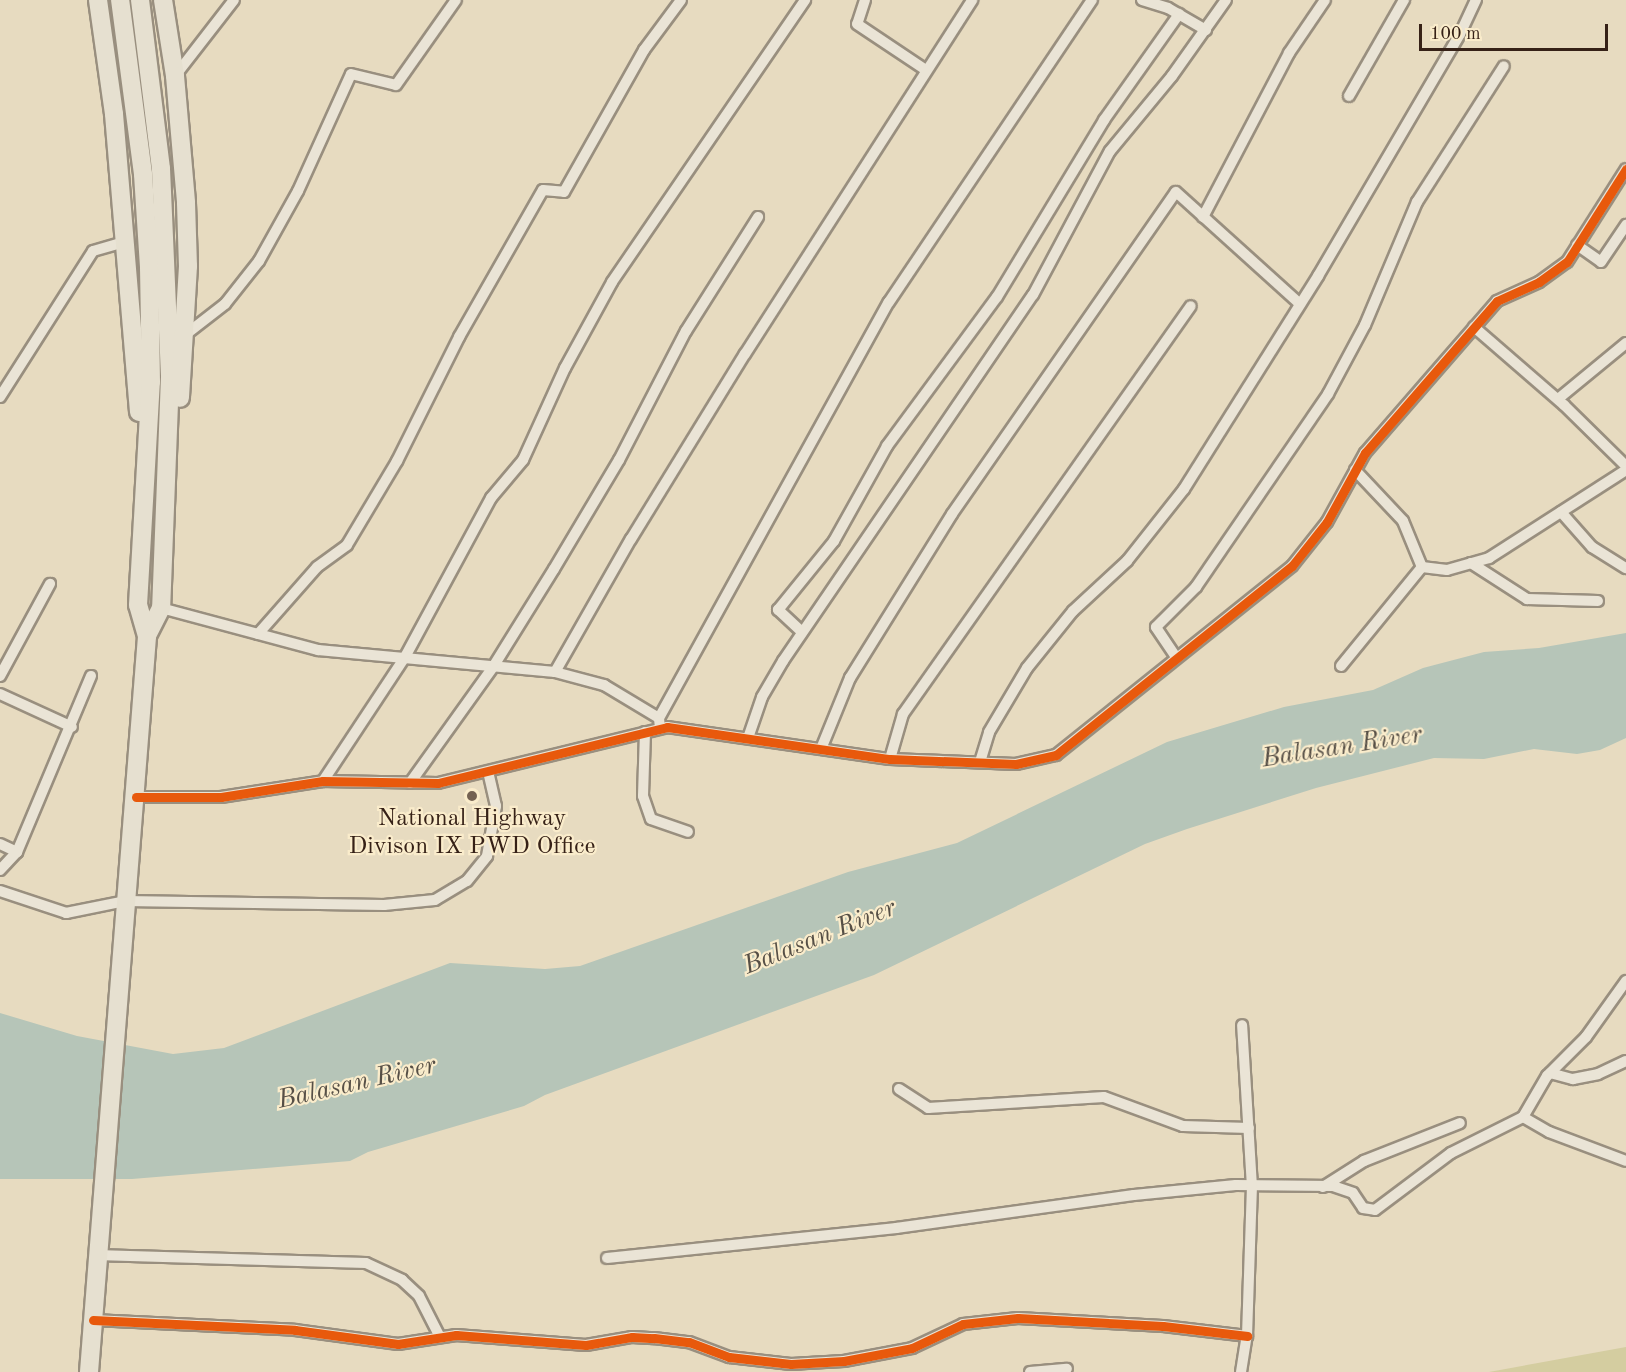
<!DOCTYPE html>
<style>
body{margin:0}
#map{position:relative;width:1626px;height:1372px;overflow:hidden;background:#e7dbc0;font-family:"Old Standard TT",serif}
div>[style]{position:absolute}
.green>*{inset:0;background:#d4cda0}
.water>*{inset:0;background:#b6c5b8}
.roads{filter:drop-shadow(2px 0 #998f7f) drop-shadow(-2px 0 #998f7f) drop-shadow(0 2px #998f7f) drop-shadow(0 -2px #998f7f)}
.minor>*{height:10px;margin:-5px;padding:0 5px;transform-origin:5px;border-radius:5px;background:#eae4d6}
.trunk>*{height:18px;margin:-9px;padding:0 9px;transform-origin:9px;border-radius:9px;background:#e6e0d0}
.cycleway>*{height:9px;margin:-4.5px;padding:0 4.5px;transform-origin:4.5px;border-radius:4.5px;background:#e8590c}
.dots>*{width:16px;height:16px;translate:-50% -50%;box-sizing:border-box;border:3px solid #faeccb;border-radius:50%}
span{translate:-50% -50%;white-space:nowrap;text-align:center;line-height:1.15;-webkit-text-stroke:4.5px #faeccb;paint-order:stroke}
.poi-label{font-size:24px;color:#362117}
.water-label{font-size:26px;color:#564f46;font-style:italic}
.scale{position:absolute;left:1419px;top:24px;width:189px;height:27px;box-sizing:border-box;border:3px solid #362117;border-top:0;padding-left:8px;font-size:18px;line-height:21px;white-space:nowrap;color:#362117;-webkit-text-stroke:4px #faeccb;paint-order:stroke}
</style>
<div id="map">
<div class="green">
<i style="clip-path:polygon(1626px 1347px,1626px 1372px,1489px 1372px)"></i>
</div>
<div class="water">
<i style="clip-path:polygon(1626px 633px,1626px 738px,1600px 750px,1577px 754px,1534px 749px,1484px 759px,1434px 758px,1316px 788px,1187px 829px,1145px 844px,874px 975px,545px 1095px,524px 1106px,368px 1152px,350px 1161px,132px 1179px,0 1179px,0 1013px,77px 1036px,173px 1054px,224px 1048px,450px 963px,545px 969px,580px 966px,848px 872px,957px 843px,1167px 742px,1284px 707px,1373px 690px,1423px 668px,1484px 652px,1539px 648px)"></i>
</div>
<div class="roads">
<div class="minor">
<i style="left:865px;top:0;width:25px;rotate:108deg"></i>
<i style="left:857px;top:24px;width:83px;rotate:33.7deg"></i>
<i style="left:1142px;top:0;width:27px;rotate:17deg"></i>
<i style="left:1168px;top:8px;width:44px;rotate:30.1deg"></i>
<i style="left:175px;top:76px;width:96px;rotate:-52.2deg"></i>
<i style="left:1349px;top:96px;width:111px;rotate:-60.2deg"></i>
<i style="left:1203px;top:217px;width:185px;rotate:-62.3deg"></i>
<i style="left:1289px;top:53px;width:64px;rotate:-55.8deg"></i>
<i style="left:1577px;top:245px;width:29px;rotate:35deg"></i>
<i style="left:1601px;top:262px;width:45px;rotate:-56deg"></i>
<i style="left:1474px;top:327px;width:119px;rotate:40.9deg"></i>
<i style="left:1564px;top:405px;width:87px;rotate:44.5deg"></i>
<i style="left:185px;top:335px;width:51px;rotate:-37.8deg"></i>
<i style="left:225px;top:304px;width:55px;rotate:-51.7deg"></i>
<i style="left:259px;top:261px;width:80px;rotate:-60.9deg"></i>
<i style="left:298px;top:191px;width:128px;rotate:-65.6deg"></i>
<i style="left:351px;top:74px;width:46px;rotate:13.7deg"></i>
<i style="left:396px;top:85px;width:104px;rotate:-54.8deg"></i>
<i style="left:0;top:397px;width:173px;rotate:-57.5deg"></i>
<i style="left:93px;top:251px;width:33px;rotate:-16deg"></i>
<i style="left:1558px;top:399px;width:88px;rotate:-39.5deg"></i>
<i style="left:1355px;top:470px;width:70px;rotate:46.7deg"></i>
<i style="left:1403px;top:521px;width:50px;rotate:67.6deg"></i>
<i style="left:1561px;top:512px;width:47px;rotate:48.5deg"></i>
<i style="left:1592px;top:547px;width:40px;rotate:32deg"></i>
<i style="left:1471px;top:563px;width:67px;rotate:32.7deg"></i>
<i style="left:1527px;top:599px;width:71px;rotate:1.6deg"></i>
<i style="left:161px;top:608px;width:163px;rotate:15deg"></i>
<i style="left:318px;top:650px;width:238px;rotate:5.3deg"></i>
<i style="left:555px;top:672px;width:51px;rotate:14.9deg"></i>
<i style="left:604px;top:685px;width:64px;rotate:31deg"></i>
<i style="left:802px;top:632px;width:33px;rotate:-137deg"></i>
<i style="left:778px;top:610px;width:89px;rotate:-50.9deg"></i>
<i style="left:834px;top:541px;width:109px;rotate:-60.8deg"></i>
<i style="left:887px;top:446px;width:185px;rotate:-53.6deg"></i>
<i style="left:997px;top:297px;width:207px;rotate:-58.8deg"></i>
<i style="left:1104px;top:120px;width:130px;rotate:-54.7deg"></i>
<i style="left:258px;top:634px;width:89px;rotate:-48.6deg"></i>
<i style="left:317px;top:567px;width:37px;rotate:-36deg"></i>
<i style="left:347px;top:545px;width:98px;rotate:-59.2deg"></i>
<i style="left:397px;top:461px;width:139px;rotate:-63.4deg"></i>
<i style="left:459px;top:337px;width:169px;rotate:-60.3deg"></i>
<i style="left:543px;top:190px;width:21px;rotate:5deg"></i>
<i style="left:564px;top:192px;width:163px;rotate:-60.6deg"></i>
<i style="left:644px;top:50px;width:62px;rotate:-53.5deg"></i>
<i style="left:1176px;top:657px;width:36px;rotate:-124deg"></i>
<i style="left:1156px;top:627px;width:57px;rotate:-45deg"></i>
<i style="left:1196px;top:587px;width:234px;rotate:-55.6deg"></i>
<i style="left:1328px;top:394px;width:78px;rotate:-61.8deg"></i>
<i style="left:1365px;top:325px;width:134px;rotate:-67.1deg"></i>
<i style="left:1417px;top:202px;width:161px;rotate:-57.4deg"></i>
<i style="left:1341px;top:666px;width:128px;rotate:-50.7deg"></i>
<i style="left:1422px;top:567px;width:25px;rotate:7deg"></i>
<i style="left:1447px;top:570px;width:44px;rotate:-15.9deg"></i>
<i style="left:1489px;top:558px;width:163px;rotate:-32.7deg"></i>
<i style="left:555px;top:672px;width:153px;rotate:-60.3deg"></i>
<i style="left:631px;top:539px;width:217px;rotate:-58.4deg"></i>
<i style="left:745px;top:354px;width:421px;rotate:-57.3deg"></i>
<i style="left:0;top:676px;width:105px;rotate:-61.5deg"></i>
<i style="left:0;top:694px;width:79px;rotate:24.6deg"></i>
<i style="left:660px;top:728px;width:10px;rotate:-96deg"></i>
<i style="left:659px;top:718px;width:475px;rotate:-61.1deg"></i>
<i style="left:889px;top:302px;width:364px;rotate:-56.1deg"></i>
<i style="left:645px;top:732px;width:64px;rotate:91.8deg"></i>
<i style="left:643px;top:796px;width:24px;rotate:71deg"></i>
<i style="left:651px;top:819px;width:39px;rotate:19deg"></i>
<i style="left:748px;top:738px;width:43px;rotate:-71.1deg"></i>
<i style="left:762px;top:697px;width:42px;rotate:-59.7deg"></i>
<i style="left:783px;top:661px;width:443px;rotate:-55.7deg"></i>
<i style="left:1033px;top:295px;width:163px;rotate:-61.9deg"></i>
<i style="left:1110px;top:151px;width:97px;rotate:-50.4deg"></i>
<i style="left:1172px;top:76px;width:93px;rotate:-54.6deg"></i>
<i style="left:821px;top:749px;width:77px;rotate:-67.8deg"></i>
<i style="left:850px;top:678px;width:193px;rotate:-58.1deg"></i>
<i style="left:952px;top:514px;width:392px;rotate:-55.2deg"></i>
<i style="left:1176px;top:192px;width:167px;rotate:42.1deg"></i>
<i style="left:890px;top:759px;width:47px;rotate:-73.9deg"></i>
<i style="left:903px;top:714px;width:499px;rotate:-54.8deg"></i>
<i style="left:980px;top:762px;width:31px;rotate:-73deg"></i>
<i style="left:989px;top:732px;width:74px;rotate:-59.3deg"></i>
<i style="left:1027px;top:668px;width:73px;rotate:-51.1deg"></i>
<i style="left:1073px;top:611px;width:74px;rotate:-42.8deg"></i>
<i style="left:1127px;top:561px;width:92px;rotate:-51.6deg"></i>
<i style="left:1184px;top:489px;width:252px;rotate:-57.8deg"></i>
<i style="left:1318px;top:276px;width:281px;rotate:-59.6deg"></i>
<i style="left:1460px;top:34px;width:38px;rotate:-65deg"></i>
<i style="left:323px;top:781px;width:149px;rotate:-56.5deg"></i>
<i style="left:405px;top:657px;width:181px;rotate:-61.6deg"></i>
<i style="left:491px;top:498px;width:50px;rotate:-49.9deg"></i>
<i style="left:523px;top:460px;width:101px;rotate:-65.5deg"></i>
<i style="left:565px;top:368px;width:98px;rotate:-61.3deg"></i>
<i style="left:612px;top:282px;width:342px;rotate:-55.6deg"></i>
<i style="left:410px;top:783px;width:143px;rotate:-54.4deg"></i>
<i style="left:493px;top:667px;width:115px;rotate:-58.1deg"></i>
<i style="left:554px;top:569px;width:127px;rotate:-59.2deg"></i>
<i style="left:619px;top:460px;width:145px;rotate:-62.6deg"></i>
<i style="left:686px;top:331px;width:135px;rotate:-57.7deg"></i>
<i style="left:136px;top:797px;width:85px"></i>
<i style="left:221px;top:797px;width:103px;rotate:-8.9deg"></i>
<i style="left:323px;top:781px;width:115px;rotate:1deg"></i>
<i style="left:438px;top:783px;width:236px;rotate:-13.7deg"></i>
<i style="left:667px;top:727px;width:225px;rotate:8.2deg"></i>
<i style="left:890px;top:759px;width:126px;rotate:2.3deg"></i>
<i style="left:1016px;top:764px;width:41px;rotate:-12.7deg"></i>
<i style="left:1056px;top:755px;width:302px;rotate:-38.7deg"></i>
<i style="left:1292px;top:566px;width:56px;rotate:-51.5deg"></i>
<i style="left:1327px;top:522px;width:79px;rotate:-61.2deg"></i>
<i style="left:1365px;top:453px;width:201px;rotate:-49deg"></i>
<i style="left:1497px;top:301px;width:46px;rotate:-24.3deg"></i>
<i style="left:1539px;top:282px;width:34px;rotate:-36deg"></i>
<i style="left:1567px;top:262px;width:110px;rotate:-57.6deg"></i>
<i style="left:0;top:844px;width:19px;rotate:25deg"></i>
<i style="left:0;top:870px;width:25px;rotate:-47deg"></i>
<i style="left:17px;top:852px;width:191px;rotate:-67.2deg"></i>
<i style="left:0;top:891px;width:70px;rotate:18.4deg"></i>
<i style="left:66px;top:913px;width:60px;rotate:-11.5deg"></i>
<i style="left:125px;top:901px;width:259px;rotate:0.9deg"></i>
<i style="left:384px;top:905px;width:51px;rotate:-5.6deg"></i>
<i style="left:435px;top:900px;width:37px;rotate:-31deg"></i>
<i style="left:467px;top:881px;width:32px;rotate:-51deg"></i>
<i style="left:487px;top:856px;width:51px;rotate:-79.8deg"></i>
<i style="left:496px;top:806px;width:35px;rotate:-103deg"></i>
<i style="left:1550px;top:1073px;width:24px;rotate:15deg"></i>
<i style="left:1573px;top:1079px;width:25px;rotate:-11deg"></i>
<i style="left:1598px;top:1074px;width:31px;rotate:-25deg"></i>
<i style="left:899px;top:1089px;width:35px;rotate:33deg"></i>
<i style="left:928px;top:1108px;width:176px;rotate:-3.6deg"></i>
<i style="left:1104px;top:1097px;width:84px;rotate:20.2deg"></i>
<i style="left:1183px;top:1126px;width:66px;rotate:1.7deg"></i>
<i style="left:1523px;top:1117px;width:30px;rotate:30deg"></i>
<i style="left:1549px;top:1132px;width:82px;rotate:20.6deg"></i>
<i style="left:1323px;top:1187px;width:49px;rotate:-32.4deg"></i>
<i style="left:1364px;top:1161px;width:103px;rotate:-21.6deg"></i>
<i style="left:96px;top:1255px;width:270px;rotate:1.7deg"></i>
<i style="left:366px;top:1263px;width:40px;rotate:25deg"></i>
<i style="left:402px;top:1280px;width:23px;rotate:43deg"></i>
<i style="left:419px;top:1296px;width:46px;rotate:62.9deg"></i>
<i style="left:607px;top:1258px;width:291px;rotate:-5.9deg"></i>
<i style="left:896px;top:1228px;width:240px;rotate:-7.9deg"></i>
<i style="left:1134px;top:1195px;width:102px;rotate:-5.6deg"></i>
<i style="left:1236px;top:1185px;width:97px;rotate:0.6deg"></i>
<i style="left:1333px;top:1186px;width:21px;rotate:19deg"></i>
<i style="left:1353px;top:1193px;width:18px;rotate:56deg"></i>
<i style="left:1363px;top:1208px;width:12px;rotate:9deg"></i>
<i style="left:1375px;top:1210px;width:95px;rotate:-36.9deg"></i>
<i style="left:1451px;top:1153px;width:80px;rotate:-26.6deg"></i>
<i style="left:1523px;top:1117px;width:48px;rotate:-59.7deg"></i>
<i style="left:1547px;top:1076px;width:55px;rotate:-45deg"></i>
<i style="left:1586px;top:1037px;width:69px;rotate:-54.5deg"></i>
<i style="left:93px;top:1320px;width:202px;rotate:2.8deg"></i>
<i style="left:295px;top:1330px;width:104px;rotate:7.7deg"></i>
<i style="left:398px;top:1344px;width:59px;rotate:-8.8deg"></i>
<i style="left:456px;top:1335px;width:130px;rotate:4.4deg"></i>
<i style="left:586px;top:1345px;width:47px;rotate:-9.9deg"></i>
<i style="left:632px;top:1337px;width:22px;rotate:3deg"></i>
<i style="left:654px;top:1338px;width:35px;rotate:7deg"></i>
<i style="left:689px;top:1342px;width:43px;rotate:20.6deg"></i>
<i style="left:729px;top:1357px;width:62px;rotate:6.4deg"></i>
<i style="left:791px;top:1364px;width:53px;rotate:-3.2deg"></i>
<i style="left:844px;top:1361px;width:69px;rotate:-10.8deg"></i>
<i style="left:912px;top:1348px;width:56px;rotate:-25.2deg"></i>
<i style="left:963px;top:1324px;width:55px;rotate:-6.2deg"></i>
<i style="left:1018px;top:1318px;width:145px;rotate:3.2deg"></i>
<i style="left:1163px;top:1326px;width:85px;rotate:6.8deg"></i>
<i style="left:1030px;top:1372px;width:37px;rotate:-5deg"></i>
<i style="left:1241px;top:1372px;width:36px;rotate:-81deg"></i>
<i style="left:1247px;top:1336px;width:149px;rotate:-88.1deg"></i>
<i style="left:1252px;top:1187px;width:162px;rotate:-93.5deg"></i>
</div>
<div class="trunk">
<i style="left:98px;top:0;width:115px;rotate:82deg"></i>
<i style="left:114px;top:114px;width:299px;rotate:85.2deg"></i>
<i style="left:140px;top:0;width:170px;rotate:82.9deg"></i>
<i style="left:161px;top:169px;width:208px;rotate:87.5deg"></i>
<i style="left:170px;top:377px;width:231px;rotate:92.2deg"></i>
<i style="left:161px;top:608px;width:31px;rotate:117deg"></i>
<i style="left:163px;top:0;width:77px;rotate:81deg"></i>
<i style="left:175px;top:76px;width:127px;rotate:85deg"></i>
<i style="left:186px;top:203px;width:63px;rotate:88.2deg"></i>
<i style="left:188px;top:266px;width:132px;rotate:93.5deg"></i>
<i style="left:89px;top:1372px;width:738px;rotate:-85.49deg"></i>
<i style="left:147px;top:636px;width:32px;rotate:-106deg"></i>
<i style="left:138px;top:605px;width:223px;rotate:-86.7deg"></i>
<i style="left:151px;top:382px;width:115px;rotate:-91deg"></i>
<i style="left:149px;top:267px;width:93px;rotate:-93.7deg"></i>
<i style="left:143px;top:174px;width:176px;rotate:-97.5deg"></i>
</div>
</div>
<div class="cycleway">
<i style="left:136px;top:797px;width:85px"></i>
<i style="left:221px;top:797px;width:103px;rotate:-8.9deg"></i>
<i style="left:323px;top:781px;width:115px;rotate:1deg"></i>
<i style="left:438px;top:783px;width:236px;rotate:-13.7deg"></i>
<i style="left:667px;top:727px;width:225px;rotate:8.2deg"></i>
<i style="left:890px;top:759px;width:126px;rotate:2.3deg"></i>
<i style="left:1016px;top:764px;width:41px;rotate:-12.7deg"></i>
<i style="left:1056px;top:755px;width:302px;rotate:-38.7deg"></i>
<i style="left:1292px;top:566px;width:56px;rotate:-51.5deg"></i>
<i style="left:1327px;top:522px;width:79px;rotate:-61.2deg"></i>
<i style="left:1365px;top:453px;width:201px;rotate:-49deg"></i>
<i style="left:1497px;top:301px;width:46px;rotate:-24.3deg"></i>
<i style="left:1539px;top:282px;width:34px;rotate:-36deg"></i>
<i style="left:1567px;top:262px;width:110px;rotate:-57.6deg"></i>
<i style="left:93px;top:1320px;width:202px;rotate:2.8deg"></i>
<i style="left:295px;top:1330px;width:104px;rotate:7.7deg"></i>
<i style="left:398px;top:1344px;width:59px;rotate:-8.8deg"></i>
<i style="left:456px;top:1335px;width:130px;rotate:4.4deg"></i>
<i style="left:586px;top:1345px;width:47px;rotate:-9.9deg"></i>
<i style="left:632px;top:1337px;width:22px;rotate:3deg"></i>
<i style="left:654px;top:1338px;width:35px;rotate:7deg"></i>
<i style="left:689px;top:1342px;width:43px;rotate:20.6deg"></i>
<i style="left:729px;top:1357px;width:62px;rotate:6.4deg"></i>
<i style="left:791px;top:1364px;width:53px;rotate:-3.2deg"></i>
<i style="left:844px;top:1361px;width:69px;rotate:-10.8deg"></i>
<i style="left:912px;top:1348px;width:56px;rotate:-25.2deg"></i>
<i style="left:963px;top:1324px;width:55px;rotate:-6.2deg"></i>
<i style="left:1018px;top:1318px;width:145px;rotate:3.2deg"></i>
<i style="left:1163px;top:1326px;width:85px;rotate:6.8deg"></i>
</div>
<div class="dots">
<i style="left:472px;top:796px;background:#746252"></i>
</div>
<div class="poi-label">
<span style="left:472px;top:834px">National Highway<br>Divison IX PWD Office</span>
</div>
<div class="water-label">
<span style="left:1342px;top:748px;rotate:-9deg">Balasan River</span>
<span style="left:820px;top:938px;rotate:-22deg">Balasan River</span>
<span style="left:357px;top:1084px;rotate:-13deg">Balasan River</span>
</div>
<div class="scale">100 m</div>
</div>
